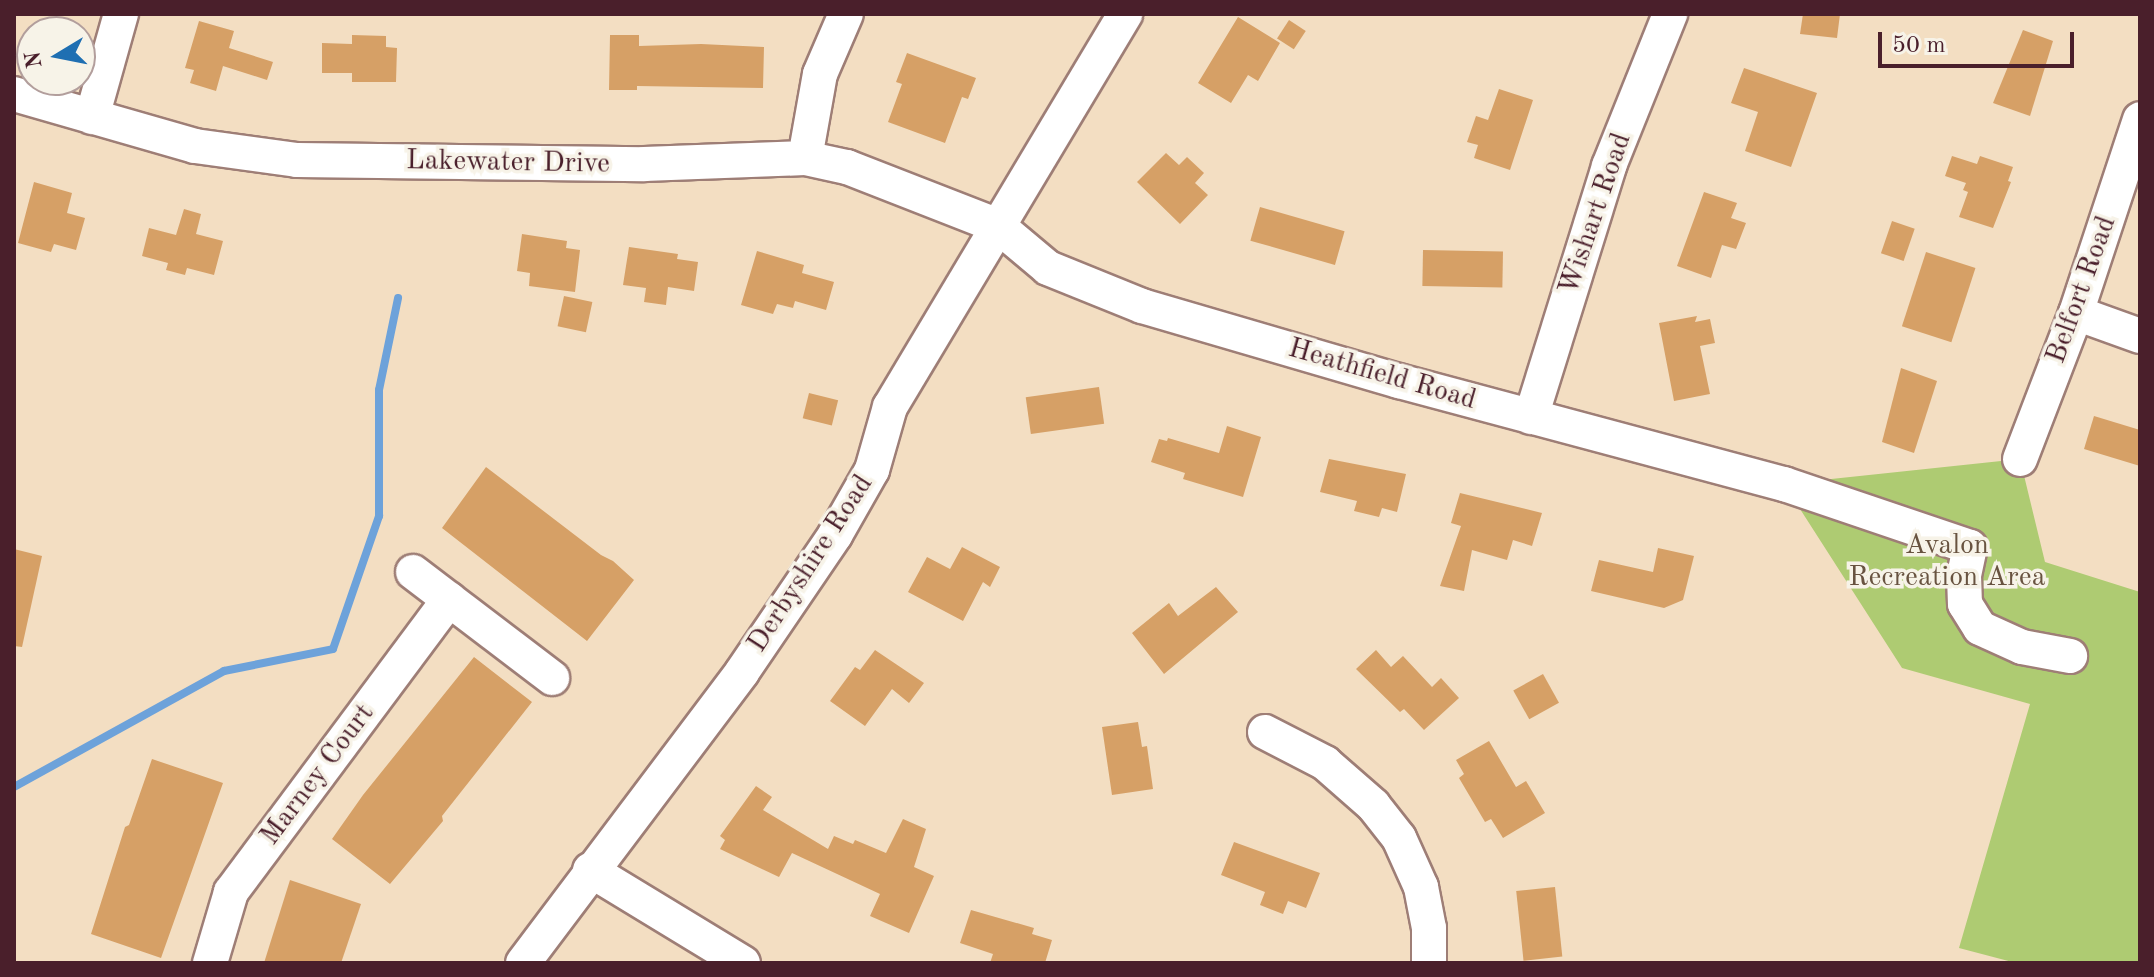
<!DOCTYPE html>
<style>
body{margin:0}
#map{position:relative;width:2154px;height:977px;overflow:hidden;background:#f3dec2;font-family:"Old Standard TT",serif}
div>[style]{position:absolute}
.green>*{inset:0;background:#aecb72}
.stream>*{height:8px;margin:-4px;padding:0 4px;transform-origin:4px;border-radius:4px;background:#6da2da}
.building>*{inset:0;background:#d6a066;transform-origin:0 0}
.roads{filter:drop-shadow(2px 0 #9e7e76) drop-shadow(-2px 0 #9e7e76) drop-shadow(0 2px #9e7e76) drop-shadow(0 -2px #9e7e76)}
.minor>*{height:34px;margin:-17px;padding:0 17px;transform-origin:17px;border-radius:17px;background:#fff}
span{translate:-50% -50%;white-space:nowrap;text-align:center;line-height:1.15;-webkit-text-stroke:7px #f7f3e8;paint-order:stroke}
.street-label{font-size:28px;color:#4a1f2b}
.park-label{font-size:28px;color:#685340}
.frame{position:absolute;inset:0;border:16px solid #4a1f2b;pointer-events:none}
.north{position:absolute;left:16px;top:16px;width:80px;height:80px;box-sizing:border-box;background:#f7f3e8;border:2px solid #b29e9c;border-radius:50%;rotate:260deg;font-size:22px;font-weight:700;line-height:32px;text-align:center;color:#4a1f2b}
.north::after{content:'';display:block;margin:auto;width:28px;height:36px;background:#1f6fb2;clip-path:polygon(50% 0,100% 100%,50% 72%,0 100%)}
.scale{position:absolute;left:1878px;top:32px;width:196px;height:36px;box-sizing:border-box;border:4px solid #4a1f2b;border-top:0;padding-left:10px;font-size:24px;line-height:28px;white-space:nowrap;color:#4a1f2b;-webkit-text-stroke:6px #f7f3e8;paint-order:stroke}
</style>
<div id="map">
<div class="green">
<i style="clip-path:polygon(2020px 459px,2045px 562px,2140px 592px,2140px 963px,2016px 963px,1959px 948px,2030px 704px,1902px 668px,1784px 484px)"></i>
</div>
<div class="stream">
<i style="left:14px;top:787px;width:240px;rotate:-28.9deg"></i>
<i style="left:224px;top:671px;width:111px;rotate:-11.4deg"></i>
<i style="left:333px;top:649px;width:141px;rotate:-70.9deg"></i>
<i style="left:379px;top:516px;width:126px;rotate:-90deg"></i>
<i style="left:379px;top:390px;width:94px;rotate:-78.3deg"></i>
</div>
<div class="building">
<i style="clip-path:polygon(1803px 14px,1840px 14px,1837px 38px,1800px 34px)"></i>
<i style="clip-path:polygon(1238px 17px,1280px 43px,1258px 81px,1248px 75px,1231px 103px,1198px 83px)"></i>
<i style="left:1289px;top:20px;width:20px;height:22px;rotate:33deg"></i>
<i style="clip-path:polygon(199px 21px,234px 31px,229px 48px,273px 62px,267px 80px,223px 66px,216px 91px,190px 83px,194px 70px,185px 68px)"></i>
<i style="clip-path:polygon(2023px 30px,2053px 41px,2030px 116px,1993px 103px)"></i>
<i style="clip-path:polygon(352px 35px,386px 36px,386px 47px,397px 48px,396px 82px,352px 82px,352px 73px,322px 73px,322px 43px,352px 44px)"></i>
<i style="clip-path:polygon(610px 35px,639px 35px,639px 46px,701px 44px,764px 47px,763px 88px,637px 86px,637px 90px,609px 90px)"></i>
<i style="clip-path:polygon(907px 53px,976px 78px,968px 99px,962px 97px,945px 143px,888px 122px,902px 84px,896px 82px)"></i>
<i style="clip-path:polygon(1744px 68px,1817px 93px,1791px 167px,1745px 151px,1758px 112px,1731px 103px)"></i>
<i style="clip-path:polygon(1499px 89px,1533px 100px,1510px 170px,1474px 158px,1478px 145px,1467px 142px,1476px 116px,1488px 120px)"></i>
<i style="clip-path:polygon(1166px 153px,1179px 165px,1187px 157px,1204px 173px,1195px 183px,1208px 195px,1180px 224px,1137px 182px)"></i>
<i style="clip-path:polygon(1952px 156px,1977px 164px,1980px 156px,2013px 167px,2008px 181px,2011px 182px,1993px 228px,1959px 217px,1968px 192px,1963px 190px,1966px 183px,1945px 176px)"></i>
<i style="clip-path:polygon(34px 182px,72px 193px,67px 213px,85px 218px,76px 250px,54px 244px,51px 252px,18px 243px)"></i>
<i style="clip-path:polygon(1704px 192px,1737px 203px,1731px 218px,1746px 223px,1736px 249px,1722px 245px,1711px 278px,1677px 266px)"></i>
<i style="left:1260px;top:207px;width:88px;height:35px;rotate:16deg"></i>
<i style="clip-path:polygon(184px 209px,201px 214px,196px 234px,223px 241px,214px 275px,187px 268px,185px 275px,166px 270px,168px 263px,142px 256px,149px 228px,176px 235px)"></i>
<i style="left:1892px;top:221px;width:24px;height:34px;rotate:19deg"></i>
<i style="clip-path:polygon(522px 234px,567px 241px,566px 248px,580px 250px,575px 292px,529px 286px,530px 273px,517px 271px)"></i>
<i style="clip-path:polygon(629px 247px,678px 254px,677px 259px,698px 262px,694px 291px,668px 287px,666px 305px,644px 302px,646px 288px,623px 285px)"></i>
<i style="left:1423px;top:250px;width:80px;height:36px;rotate:1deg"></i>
<i style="clip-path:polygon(757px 251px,804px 265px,802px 273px,834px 282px,826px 310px,795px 301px,793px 308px,777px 304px,773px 314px,741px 305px)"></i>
<i style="left:1926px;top:252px;width:52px;height:78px;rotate:18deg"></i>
<i style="left:564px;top:296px;width:29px;height:31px;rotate:12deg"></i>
<i style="clip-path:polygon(1697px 316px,1695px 322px,1710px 319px,1715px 343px,1700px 346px,1710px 394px,1674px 401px,1659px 323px)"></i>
<i style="clip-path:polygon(1901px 368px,1937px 381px,1914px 453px,1882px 442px)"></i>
<i style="left:1099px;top:387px;width:37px;height:74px;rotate:82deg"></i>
<i style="left:809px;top:393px;width:30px;height:26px;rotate:14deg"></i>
<i style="clip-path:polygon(2094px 416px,2140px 430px,2140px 466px,2084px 449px)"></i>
<i style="clip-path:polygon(1227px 426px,1261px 437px,1243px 497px,1183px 479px,1185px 473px,1151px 462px,1159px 439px,1167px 441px,1168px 438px,1219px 453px)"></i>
<i style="clip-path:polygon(1329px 459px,1406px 474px,1397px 512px,1382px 508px,1379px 517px,1354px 511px,1357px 501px,1320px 492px)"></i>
<i style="clip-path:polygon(486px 467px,601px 555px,613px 561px,634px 580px,587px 641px,442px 528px)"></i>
<i style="clip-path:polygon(1460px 493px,1542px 513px,1532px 546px,1513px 540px,1507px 560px,1472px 550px,1464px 591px,1440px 586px,1461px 526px,1451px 523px)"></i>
<i style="clip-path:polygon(962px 547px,1000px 567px,990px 587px,983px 582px,963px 621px,908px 592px,927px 557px,950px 569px)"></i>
<i style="clip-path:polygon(1658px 548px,1694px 556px,1683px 600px,1664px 608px,1591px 591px,1599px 560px,1653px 572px)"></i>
<i style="clip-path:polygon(14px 549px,42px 556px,22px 647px,14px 646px)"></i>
<i style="clip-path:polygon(1216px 587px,1238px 612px,1164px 674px,1132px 633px,1169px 603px,1178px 616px)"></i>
<i style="clip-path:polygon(875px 650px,924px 683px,909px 703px,892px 689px,865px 726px,830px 701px,855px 667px,860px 670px)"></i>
<i style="clip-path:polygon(1376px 650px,1391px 667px,1403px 656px,1432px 687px,1441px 678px,1459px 698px,1424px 730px,1404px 709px,1400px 712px,1356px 669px)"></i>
<i style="clip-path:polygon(474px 657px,532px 702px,442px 816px,443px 821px,390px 884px,332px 839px,363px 795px)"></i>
<i style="left:1543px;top:674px;width:33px;height:34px;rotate:61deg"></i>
<i style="clip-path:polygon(1138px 722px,1142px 747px,1147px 746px,1153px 789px,1112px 795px,1102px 727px)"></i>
<i style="clip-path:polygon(1489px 741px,1516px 787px,1526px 781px,1545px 813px,1503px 838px,1491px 819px,1485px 822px,1459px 778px,1464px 774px,1456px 760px)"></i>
<i style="clip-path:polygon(152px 759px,223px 783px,161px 958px,91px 934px,125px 827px,129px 825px)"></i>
<i style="clip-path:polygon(756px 786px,772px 797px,763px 810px,828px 849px,834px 836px,853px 844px,855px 840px,886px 853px,903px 819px,926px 829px,914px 867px,934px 876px,909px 933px,870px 916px,880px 894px,792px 853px,779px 877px,720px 849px,725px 840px,720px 836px)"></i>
<i style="clip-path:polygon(1234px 842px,1320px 873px,1306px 908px,1288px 901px,1283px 914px,1260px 905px,1265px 892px,1221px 875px)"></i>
<i style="clip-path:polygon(290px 880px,361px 904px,341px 963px,264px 963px)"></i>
<i style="left:1555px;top:887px;width:70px;height:39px;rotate:84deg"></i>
<i style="clip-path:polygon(971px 910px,1034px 928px,1032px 934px,1052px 940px,1045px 963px,990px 963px,993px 954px,960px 943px)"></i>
</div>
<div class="roads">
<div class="minor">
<i style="left:14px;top:94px;width:188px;rotate:16deg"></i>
<i style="left:195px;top:146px;width:103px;rotate:7.8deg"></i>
<i style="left:297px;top:160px;width:347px;rotate:0.7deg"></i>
<i style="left:644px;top:164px;width:161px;rotate:-2.1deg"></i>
<i style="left:805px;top:158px;width:43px;rotate:12.1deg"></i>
<i style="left:847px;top:167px;width:162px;rotate:21.3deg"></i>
<i style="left:998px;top:226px;width:65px;rotate:40deg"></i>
<i style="left:1048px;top:268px;width:101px;rotate:22deg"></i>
<i style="left:1142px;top:306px;width:268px;rotate:16.3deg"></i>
<i style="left:1399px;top:381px;width:399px;rotate:15deg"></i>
<i style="left:1784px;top:484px;width:196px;rotate:18.7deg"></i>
<i style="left:1970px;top:547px;width:30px;rotate:102deg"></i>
<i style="left:1964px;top:576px;width:28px;rotate:88deg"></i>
<i style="left:1965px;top:604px;width:28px;rotate:58deg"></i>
<i style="left:1980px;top:628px;width:46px;rotate:24.3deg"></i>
<i style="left:2022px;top:647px;width:49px;rotate:10.6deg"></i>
<i style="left:92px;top:117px;width:107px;rotate:-74.3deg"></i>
<i style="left:805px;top:158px;width:85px;rotate:-79.9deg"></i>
<i style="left:820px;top:74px;width:65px;rotate:-66.6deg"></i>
<i style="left:2076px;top:313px;width:68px;rotate:19.8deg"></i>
<i style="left:1531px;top:417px;width:263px;rotate:-72.7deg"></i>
<i style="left:1609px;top:166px;width:164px;rotate:-68.1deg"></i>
<i style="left:2020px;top:459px;width:156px;rotate:-69deg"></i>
<i style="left:2076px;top:313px;width:204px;rotate:-71.7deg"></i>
<i style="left:413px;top:572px;width:175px;rotate:37.3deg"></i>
<i style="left:1265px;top:732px;width:68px;rotate:27.3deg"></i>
<i style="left:1325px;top:763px;width:64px;rotate:41.2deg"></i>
<i style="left:1373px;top:805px;width:42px;rotate:51.8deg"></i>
<i style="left:1399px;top:838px;width:54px;rotate:65.8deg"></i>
<i style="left:1421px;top:887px;width:42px;rotate:79deg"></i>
<i style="left:1429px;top:928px;width:35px;rotate:90deg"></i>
<i style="left:590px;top:870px;width:179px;rotate:31.3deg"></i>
<i style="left:210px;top:963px;width:74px;rotate:-73.5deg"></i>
<i style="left:231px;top:892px;width:365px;rotate:-53.3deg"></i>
<i style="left:523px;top:963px;width:364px;rotate:-53deg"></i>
<i style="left:742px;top:672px;width:166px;rotate:-55.8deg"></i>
<i style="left:835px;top:535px;width:75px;rotate:-60.4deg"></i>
<i style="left:872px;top:470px;width:66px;rotate:-74.1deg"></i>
<i style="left:890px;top:407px;width:458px;rotate:-59.1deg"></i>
</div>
</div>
<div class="street-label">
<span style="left:508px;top:163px;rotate:1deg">Lakewater Drive</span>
<span style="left:1596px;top:214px;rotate:-71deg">Wishart Road</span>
<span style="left:2082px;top:290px;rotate:-70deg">Belfort Road</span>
<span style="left:1382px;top:375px;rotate:16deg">Heathfield Road</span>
<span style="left:811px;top:564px;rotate:-57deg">Derbyshire Road</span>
<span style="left:318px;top:775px;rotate:-53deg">Marney Court</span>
</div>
<div class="park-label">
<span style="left:1947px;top:562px">Avalon<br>Recreation Area</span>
</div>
<div class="frame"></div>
<div class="north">N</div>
<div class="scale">50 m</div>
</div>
